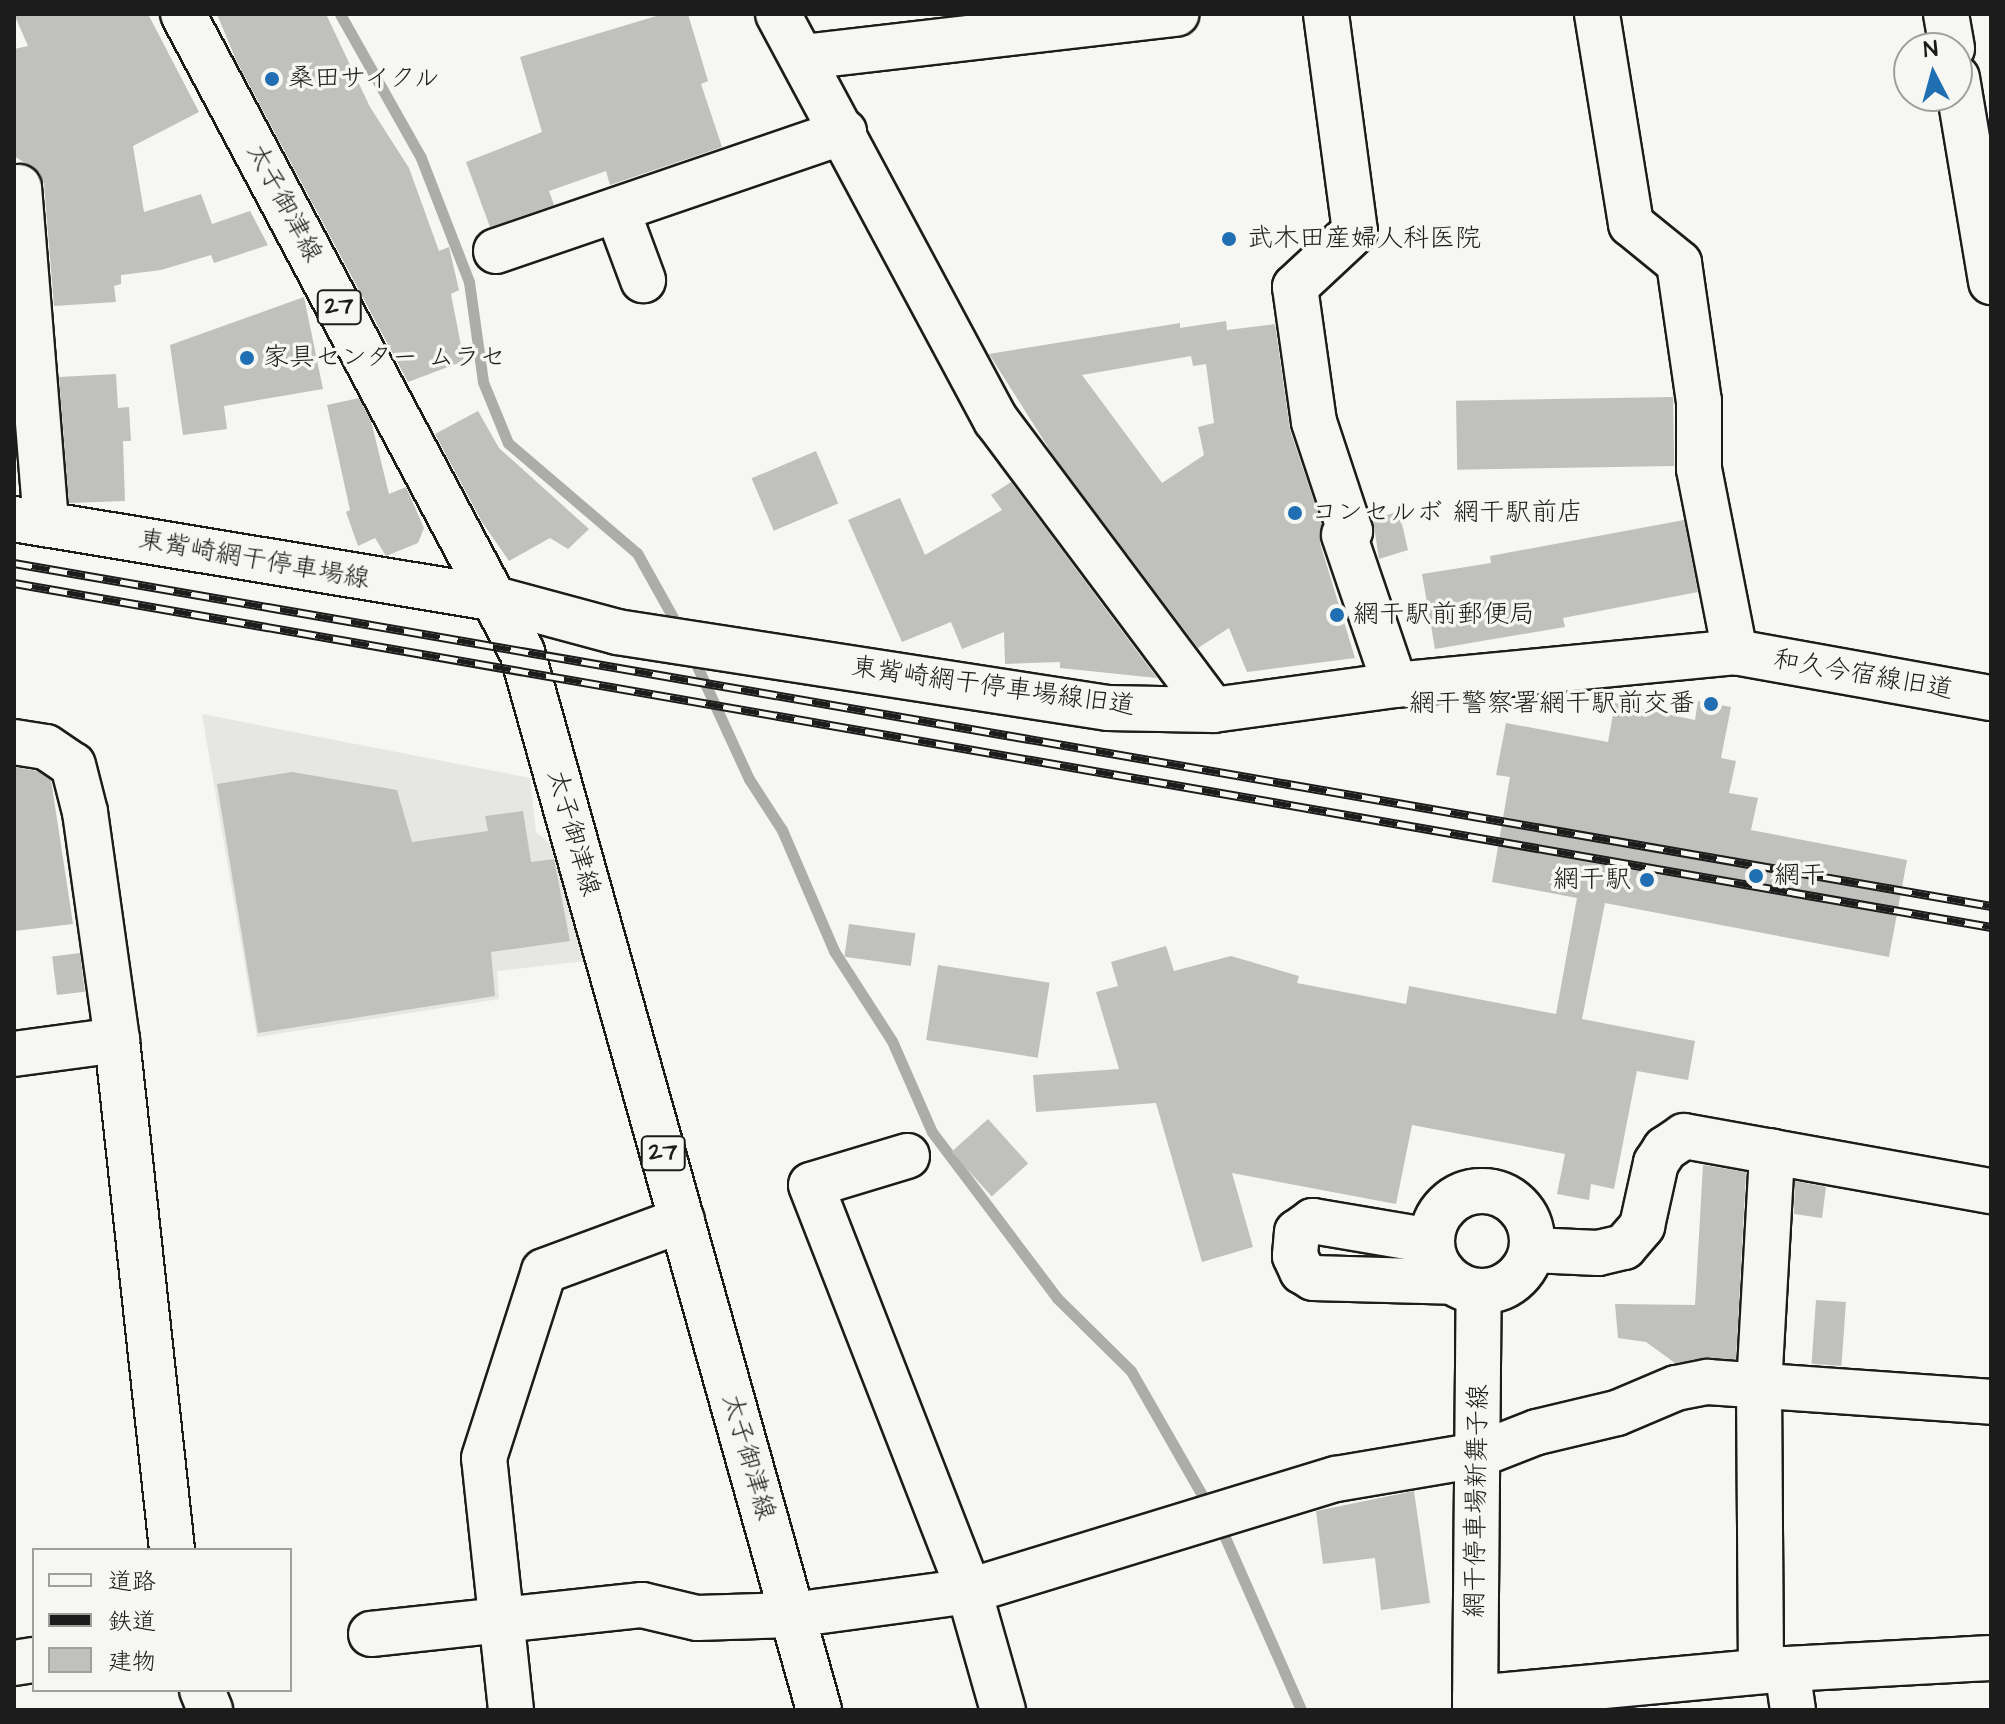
<!DOCTYPE html>
<meta charset="utf-8">
<style>
body{margin:0}
#map{position:relative;width:2005px;height:1724px;overflow:hidden;background:#f6f6f2;font-family:"Architects Daughter","Klee One",sans-serif}
div>[style]{position:absolute}
.built>*{inset:0;background:#e6e6e2}
.stream>*{height:11px;margin:-5.5px;padding:0 5.5px;transform-origin:5.5px;border-radius:5.5px;background:#acaca9}
.building>*{inset:0;background:#c0c0bd;transform-origin:0 0}
.roads{filter:drop-shadow(2px 0 #1c1c1c) drop-shadow(-2px 0 #1c1c1c) drop-shadow(0 2px #1c1c1c) drop-shadow(0 -2px #1c1c1c)}
.minor>*{height:44px;margin:-22px;padding:0 22px;transform-origin:22px;border-radius:22px;background:#f6f6f2}
.minor>.ring{margin:-22px;padding:0;box-sizing:content-box;background:none;border:44px solid #f6f6f2;border-radius:50%}
.major>*{height:44px;margin:-22px;padding:0 22px;transform-origin:22px;border-radius:22px;background:#f6f6f2}
.rail>*{height:9px;margin-top:-4.5px;transform-origin:0;background:repeating-linear-gradient(90deg,#f6f6f2 0 18px,#1c1c1c 0 36px);box-sizing:border-box;border-block:2px solid #1c1c1c}
.dots>*{width:22px;height:22px;translate:-50% -50%;box-sizing:border-box;border:4px solid #f6f6f2;border-radius:50%}
span{translate:-50% -50%;white-space:nowrap;text-align:center;line-height:1.15;-webkit-text-stroke:7px #f6f6f2;paint-order:stroke}
.shield-label span{padding:2px 6px;background:#f6f6f2;border:2px solid;border-radius:6px;-webkit-text-stroke-width:0}
.shield-label{font-size:24px;color:#1c1c1c;font-weight:700}
.poi-label{font-size:26px;color:#1c1c1c}
.left{translate:0 -50%;text-align:left}
.right{translate:-100% -50%;text-align:right}
.street-label{font-size:26px;color:#1c1c1c}
.frame{position:absolute;inset:0;border:16px solid #1c1c1c;pointer-events:none}
.legend{position:absolute;left:32px;top:1548px;width:260px;height:144px;box-sizing:border-box;background:#f6f6f2;border:2px solid #9f9f9c;margin:0;padding:10px 14px;list-style:none;font-size:24px;color:#1c1c1c}
.legend li{display:flex;align-items:center;gap:16px;height:40px}
.legend b{width:40px;border:2px solid #9f9f9c}
.north{position:absolute;left:1893px;top:32px;width:80px;height:80px;box-sizing:border-box;background:#f6f6f2;border:2px solid #9f9f9c;border-radius:50%;rotate:354deg;font-size:22px;font-weight:700;line-height:32px;text-align:center;color:#1c1c1c}
.north::after{content:'';display:block;margin:auto;width:28px;height:36px;background:#1f6fb2;clip-path:polygon(50% 0,100% 100%,50% 72%,0 100%)}
</style>
<div id="map">
<div class="built">
<i style="clip-path:polygon(202px 714px,530px 778px,536px 832px,566px 857px,595px 960px,497px 971px,499px 999px,257px 1037px)"></i>
</div>
<div class="stream">
<i style="left:340px;top:14px;width:165px;rotate:60.6deg"></i>
<i style="left:421px;top:158px;width:133px;rotate:68.8deg"></i>
<i style="left:469px;top:282px;width:101px;rotate:82deg"></i>
<i style="left:483px;top:382px;width:66px;rotate:67.7deg"></i>
<i style="left:508px;top:443px;width:170px;rotate:40.5deg"></i>
<i style="left:637px;top:553px;width:88px;rotate:60.8deg"></i>
<i style="left:691px;top:653px;width:139px;rotate:65.3deg"></i>
<i style="left:749px;top:779px;width:61px;rotate:57.1deg"></i>
<i style="left:782px;top:830px;width:132px;rotate:66.7deg"></i>
<i style="left:834px;top:951px;width:107px;rotate:57.2deg"></i>
<i style="left:892px;top:1041px;width:99px;rotate:66.3deg"></i>
<i style="left:932px;top:1132px;width:208px;rotate:53deg"></i>
<i style="left:1057px;top:1298px;width:104px;rotate:44.6deg"></i>
<i style="left:1131px;top:1371px;width:157px;rotate:60.2deg"></i>
<i style="left:1220px;top:1526px;width:201px;rotate:66.2deg"></i>
</div>
<div class="building">
<i style="clip-path:polygon(14px 14px,148px 14px,199px 112px,133px 146px,144px 212px,201px 194px,212px 224px,250px 211px,268px 245px,214px 263px,211px 255px,161px 270px,121px 275px,121px 284px,114px 286px,116px 302px,54px 306px,44px 184px,39px 172px,14px 156px,14px 49px,28px 46px)"></i>
<i style="clip-path:polygon(217px 14px,326px 14px,370px 107px,409px 168px,439px 251px,449px 247px,459px 290px,451px 294px,464px 361px,408px 382px,236px 60px)"></i>
<i style="clip-path:polygon(663px 14px,688px 14px,708px 81px,701px 84px,722px 147px,610px 185px,606px 171px,549px 191px,554px 205px,490px 227px,466px 162px,542px 132px,520px 57px)"></i>
<i style="clip-path:polygon(304px 297px,323px 389px,224px 406px,227px 429px,183px 435px,170px 345px)"></i>
<i style="clip-path:polygon(evenodd,1226px 321px,1227px 330px,1275px 324px,1290px 430px,1322px 525px,1320px 543px,1355px 658px,1247px 672px,1229px 628px,1198px 648px,1053px 455px,989px 354px,1180px 323px,1180px 328px,1226px 321px,1191px 356px,1193px 366px,1206px 364px,1214px 423px,1198px 427px,1204px 455px,1162px 483px,1082px 375px,1191px 356px)"></i>
<i style="clip-path:polygon(116px 374px,118px 408px,129px 407px,131px 441px,123px 441px,125px 501px,69px 503px,59px 377px)"></i>
<i style="left:1673px;top:397px;width:69px;height:217px;rotate:89deg"></i>
<i style="clip-path:polygon(359px 398px,371px 421px,389px 494px,406px 487px,424px 528px,418px 543px,386px 556px,375px 538px,358px 546px,346px 512px,350px 510px,327px 405px)"></i>
<i style="clip-path:polygon(478px 411px,499px 448px,589px 529px,568px 549px,550px 538px,509px 561px,482px 522px,435px 434px)"></i>
<i style="left:816px;top:451px;width:57px;height:70px;rotate:67deg"></i>
<i style="clip-path:polygon(1011px 482px,1157px 678px,1060px 668px,1060px 662px,1005px 664px,1004px 632px,962px 649px,951px 622px,902px 642px,848px 520px,900px 498px,925px 555px,1002px 510px,991px 495px)"></i>
<i style="clip-path:polygon(1399px 511px,1408px 550px,1379px 559px,1373px 520px)"></i>
<i style="clip-path:polygon(1684px 520px,1698px 592px,1563px 618px,1565px 627px,1435px 649px,1422px 574px,1491px 563px,1490px 556px)"></i>
<i style="clip-path:polygon(1698px 701px,1731px 707px,1721px 758px,1736px 761px,1729px 793px,1758px 798px,1751px 830px,1907px 860px,1889px 957px,1605px 903px,1582px 1019px,1695px 1041px,1688px 1080px,1637px 1071px,1614px 1189px,1591px 1184px,1589px 1200px,1557px 1194px,1565px 1154px,1412px 1125px,1396px 1204px,1232px 1173px,1253px 1247px,1202px 1262px,1156px 1103px,1036px 1112px,1033px 1075px,1119px 1069px,1096px 992px,1118px 986px,1111px 962px,1166px 946px,1174px 971px,1231px 956px,1299px 976px,1297px 983px,1406px 1004px,1409px 986px,1556px 1014px,1577px 898px,1492px 882px,1510px 777px,1496px 775px,1506px 723px,1608px 742px,1615px 703px,1695px 720px)"></i>
<i style="clip-path:polygon(14px 767px,37px 771px,51px 780px,73px 924px,14px 931px)"></i>
<i style="clip-path:polygon(292px 772px,397px 790px,412px 842px,488px 831px,485px 816px,523px 811px,531px 862px,554px 859px,570px 941px,491px 952px,495px 996px,258px 1033px,217px 784px)"></i>
<i style="left:849px;top:924px;width:67px;height:33px;rotate:8deg"></i>
<i style="left:80px;top:953px;width:39px;height:28px;rotate:83deg"></i>
<i style="left:938px;top:965px;width:113px;height:76px;rotate:9deg"></i>
<i style="left:988px;top:1119px;width:60px;height:49px;rotate:48deg"></i>
<i style="clip-path:polygon(1703px 1165px,1746px 1172px,1736px 1359px,1675px 1363px,1646px 1342px,1618px 1338px,1615px 1304px,1695px 1305px)"></i>
<i style="clip-path:polygon(1795px 1181px,1826px 1187px,1822px 1218px,1794px 1214px)"></i>
<i style="left:1816px;top:1300px;width:30px;height:64px;rotate:4deg"></i>
<i style="clip-path:polygon(1414px 1491px,1430px 1603px,1381px 1610px,1375px 1558px,1323px 1564px,1316px 1511px)"></i>
</div>
<div class="roads">
<div class="minor">
<i style="left:778px;top:14px;width:461px;rotate:61.8deg"></i>
<i style="left:996px;top:420px;width:362px;rotate:53.2deg"></i>
<i style="left:1326px;top:14px;width:219px;rotate:82.4deg"></i>
<i style="left:1355px;top:231px;width:82px;rotate:137deg"></i>
<i style="left:1295px;top:287px;width:136px;rotate:82deg"></i>
<i style="left:1314px;top:422px;width:115px;rotate:71.7deg"></i>
<i style="left:1350px;top:531px;width:7px;rotate:146deg"></i>
<i style="left:1344px;top:535px;width:158px;rotate:71.2deg"></i>
<i style="left:1597px;top:14px;width:213px;rotate:80.8deg"></i>
<i style="left:1631px;top:224px;width:62px;rotate:39.1deg"></i>
<i style="left:1679px;top:263px;width:139px;rotate:81.8deg"></i>
<i style="left:1699px;top:401px;width:68px;rotate:90deg"></i>
<i style="left:1699px;top:469px;width:187px;rotate:78.9deg"></i>
<i style="left:1946px;top:14px;width:35px;rotate:80deg"></i>
<i style="left:803px;top:57px;width:376px;rotate:-6.6deg"></i>
<i style="left:1957px;top:78px;width:207px;rotate:80.5deg"></i>
<i style="left:19px;top:187px;width:338px;rotate:85.4deg"></i>
<i style="left:617px;top:210px;width:75px;rotate:69.6deg"></i>
<i style="left:496px;top:251px;width:368px;rotate:-18.9deg"></i>
<i style="left:495px;top:599px;width:126px;rotate:15.1deg"></i>
<i style="left:617px;top:632px;width:497px;rotate:8.8deg"></i>
<i style="left:1108px;top:708px;width:105px;rotate:1.1deg"></i>
<i style="left:1213px;top:710px;width:184px;rotate:-7.8deg"></i>
<i style="left:1395px;top:685px;width:342px;rotate:-5.5deg"></i>
<i style="left:1735px;top:652px;width:260px;rotate:10.2deg"></i>
<i style="left:14px;top:742px;width:32px;rotate:9deg"></i>
<i style="left:46px;top:747px;width:32px;rotate:34deg"></i>
<i style="left:73px;top:765px;width:49px;rotate:75.7deg"></i>
<i style="left:85px;top:812px;width:230px;rotate:82deg"></i>
<i style="left:117px;top:1040px;width:513px;rotate:83.84deg"></i>
<i style="left:14px;top:1054px;width:104px;rotate:-7.7deg"></i>
<i style="left:907px;top:1156px;width:100px;rotate:163.2deg"></i>
<i style="left:811px;top:1185px;width:436px;rotate:68.7deg"></i>
<i style="left:969px;top:1591px;width:124px;rotate:74.1deg"></i>
<i class="ring" style="left:1432px;top:1191px;width:56px;height:56px"></i>
<i style="left:1431px;top:1241px;width:120px;rotate:-170.4deg"></i>
<i style="left:1313px;top:1221px;width:19px;rotate:145deg"></i>
<i style="left:1297px;top:1232px;width:24px;rotate:95deg"></i>
<i style="left:1295px;top:1256px;width:17px;rotate:65deg"></i>
<i style="left:1302px;top:1271px;width:13px;rotate:32deg"></i>
<i style="left:1313px;top:1278px;width:139px;rotate:1.6deg"></i>
<i style="left:1532px;top:1250px;width:66px;rotate:2.6deg"></i>
<i style="left:1598px;top:1253px;width:27px;rotate:-13deg"></i>
<i style="left:1624px;top:1247px;width:28px;rotate:-49deg"></i>
<i style="left:1642px;top:1226px;width:65px;rotate:-77.5deg"></i>
<i style="left:1656px;top:1163px;width:17px;rotate:-57deg"></i>
<i style="left:1665px;top:1149px;width:23px;rotate:-34deg"></i>
<i style="left:1684px;top:1136px;width:312px;rotate:10.2deg"></i>
<i style="left:371px;top:1634px;width:273px;rotate:-6.1deg"></i>
<i style="left:642px;top:1605px;width:57px;rotate:13.3deg"></i>
<i style="left:697px;top:1618px;width:95px;rotate:-1.8deg"></i>
<i style="left:792px;top:1615px;width:179px;rotate:-7.7deg"></i>
<i style="left:969px;top:1591px;width:384px;rotate:-17deg"></i>
<i style="left:1336px;top:1479px;width:144px;rotate:-9.6deg"></i>
<i style="left:1478px;top:1455px;width:63px;rotate:-21.3deg"></i>
<i style="left:1537px;top:1432px;width:82px;rotate:-13.4deg"></i>
<i style="left:1617px;top:1413px;width:64px;rotate:-23deg"></i>
<i style="left:1676px;top:1388px;width:33px;rotate:-11deg"></i>
<i style="left:1708px;top:1382px;width:284px;rotate:4deg"></i>
<i style="left:14px;top:1663px;width:20px;rotate:-9deg"></i>
<i style="left:1787px;top:1669px;width:41px;rotate:81.7deg"></i>
<i style="left:1761px;top:1671px;width:284px;rotate:-90.4deg"></i>
<i style="left:1759px;top:1387px;width:236px;rotate:-86.8deg"></i>
<i style="left:202px;top:1690px;width:22px;rotate:68deg"></i>
<i style="left:1475px;top:1698px;width:313px;rotate:-5.3deg"></i>
<i style="left:1787px;top:1669px;width:204px;rotate:-3.1deg"></i>
<i style="left:511px;top:1710px;width:253px;rotate:-96.1deg"></i>
<i style="left:484px;top:1458px;width:196px;rotate:-72.2deg"></i>
<i style="left:544px;top:1271px;width:147px;rotate:-20.3deg"></i>
</div>
<div class="major">
<i style="left:183px;top:14px;width:722px;rotate:62.02deg"></i>
<i style="left:522px;top:652px;width:1099px;rotate:74.32deg"></i>
<i style="left:14px;top:519px;width:488px;rotate:9.4deg"></i>
<i style="left:1475px;top:1710px;width:418px;rotate:-89.5deg"></i>
</div>
</div>
<div class="rail">
<i style="left:14px;top:563px;width:2007px;rotate:9.84deg"></i>
<i style="left:14px;top:583px;width:2007px;rotate:9.87deg"></i>
</div>
<div class="dots">
<i style="left:272px;top:79px;background:#1f6fb2"></i>
<i style="left:1229px;top:239px;background:#1f6fb2"></i>
<i style="left:247px;top:358px;background:#1f6fb2"></i>
<i style="left:1295px;top:513px;background:#1f6fb2"></i>
<i style="left:1337px;top:615px;background:#1f6fb2"></i>
<i style="left:1711px;top:704px;background:#1f6fb2"></i>
<i style="left:1756px;top:876px;background:#1f6fb2"></i>
<i style="left:1647px;top:880px;background:#1f6fb2"></i>
</div>
<div class="shield-label">
<span style="left:339px;top:307px">27</span>
<span style="left:663px;top:1153px">27</span>
</div>
<div class="poi-label">
<span class="left" style="left:288px;top:79px">桑田サイクル</span>
<span class="left" style="left:1247px;top:239px">武木田産婦人科医院</span>
<span class="left" style="left:263px;top:358px">家具センター ムラセ</span>
<span class="left" style="left:1311px;top:513px">コンセルボ 網干駅前店</span>
<span class="left" style="left:1353px;top:615px">網干駅前郵便局</span>
<span class="right" style="left:1695px;top:704px">網干警察署網干駅前交番</span>
<span class="left" style="left:1774px;top:876px">網干</span>
<span class="right" style="left:1631px;top:880px">網干駅</span>
</div>
<div class="street-label">
<span style="left:284px;top:203px;rotate:62deg">太子御津線</span>
<span style="left:254px;top:560px;rotate:10deg">東觜崎網干停車場線</span>
<span style="left:1863px;top:675px;rotate:10deg">和久今宿線旧道</span>
<span style="left:993px;top:687px;rotate:8deg">東觜崎網干停車場線旧道</span>
<span style="left:573px;top:833px;rotate:74deg">太子御津線</span>
<span style="left:748px;top:1457px;rotate:74deg">太子御津線</span>
<span style="left:1477px;top:1501px;rotate:-89deg">網干停車場新舞子線</span>
</div>
<div class="frame"></div>
<ul class="legend">
<li><b style="height:10px;background:#f6f6f2"></b>道路</li>
<li><b style="height:10px;background:#1c1c1c"></b>鉄道</li>
<li><b style="height:22px;background:#c0c0bd"></b>建物</li>
</ul>
<div class="north">N</div>
</div>
